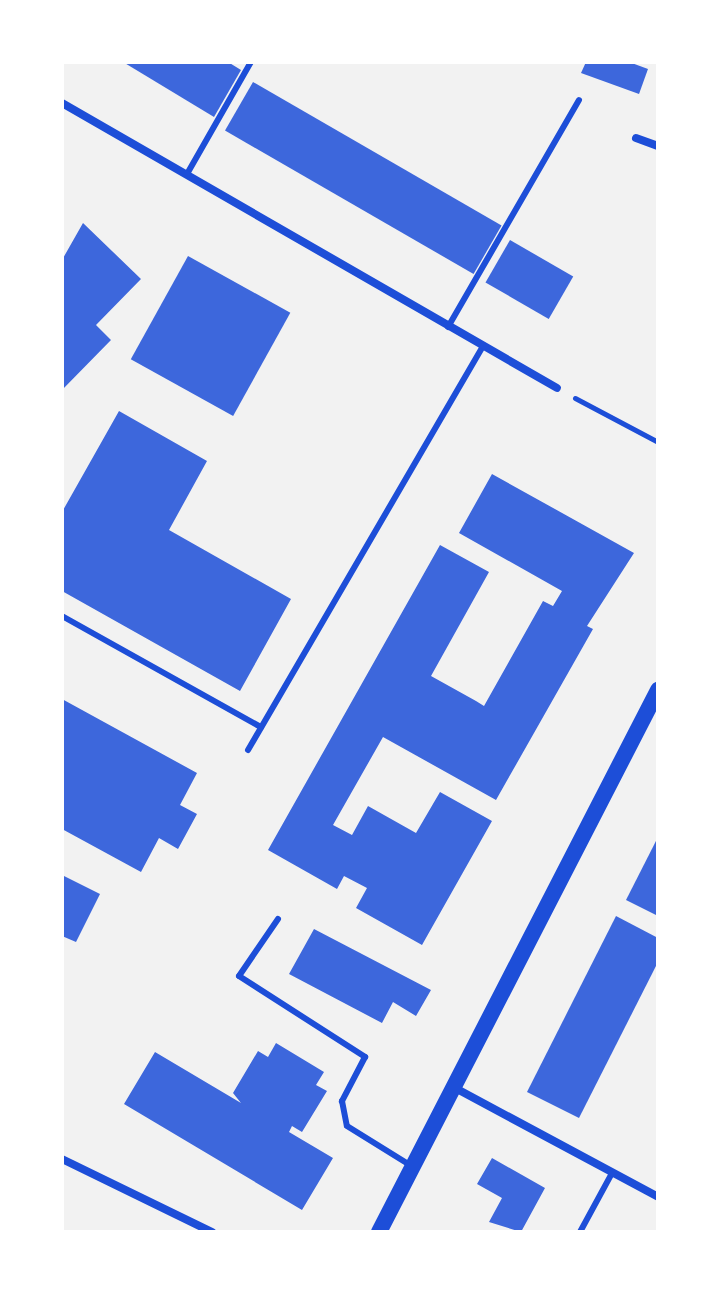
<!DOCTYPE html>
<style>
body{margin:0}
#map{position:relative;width:720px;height:1294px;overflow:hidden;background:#f2f2f2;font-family:"Roboto Condensed",sans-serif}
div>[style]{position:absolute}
.building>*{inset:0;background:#3d67dc;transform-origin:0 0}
.path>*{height:5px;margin:-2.5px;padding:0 2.5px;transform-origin:2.5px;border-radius:2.5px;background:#1d4ed8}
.service>*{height:6px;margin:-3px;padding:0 3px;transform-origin:3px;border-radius:3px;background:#1d4ed8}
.minor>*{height:8px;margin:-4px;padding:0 4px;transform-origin:4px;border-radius:4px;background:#1d4ed8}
.secondary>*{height:16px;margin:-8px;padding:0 8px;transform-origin:8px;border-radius:8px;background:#1d4ed8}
span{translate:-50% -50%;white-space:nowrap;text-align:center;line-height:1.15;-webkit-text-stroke:6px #fff;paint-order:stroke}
.frame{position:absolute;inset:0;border:64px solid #fff;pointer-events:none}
</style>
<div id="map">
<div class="building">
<i style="clip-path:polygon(123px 62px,228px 62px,241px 70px,214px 117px)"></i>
<i style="clip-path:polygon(586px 62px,629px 62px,648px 69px,639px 94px,581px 73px)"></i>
<i style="left:253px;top:82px;width:287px;height:56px;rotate:30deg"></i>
<i style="clip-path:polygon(83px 223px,141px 279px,96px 325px,111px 340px,62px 390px,62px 260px)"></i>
<i style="left:510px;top:240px;width:73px;height:49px;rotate:30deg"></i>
<i style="left:188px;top:256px;width:117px;height:118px;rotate:29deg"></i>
<i style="clip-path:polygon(119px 411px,207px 461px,169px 530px,291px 599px,240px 691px,62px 591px,62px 512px)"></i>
<i style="clip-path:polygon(492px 474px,634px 553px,587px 626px,593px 629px,496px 800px,383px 737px,333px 825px,352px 835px,368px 806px,416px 833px,440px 792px,492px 821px,422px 945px,356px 908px,367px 888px,344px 876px,337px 889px,268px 850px,440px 545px,489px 572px,431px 676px,476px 701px,484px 706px,543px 601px,553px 606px,562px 591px,459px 533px)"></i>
<i style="clip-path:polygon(62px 699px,197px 773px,180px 805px,197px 814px,178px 849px,159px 838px,141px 872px,62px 829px)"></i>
<i style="clip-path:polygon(658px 837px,658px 916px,626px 900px)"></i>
<i style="clip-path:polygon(62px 875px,100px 894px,76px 942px,62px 936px)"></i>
<i style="clip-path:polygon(616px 916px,658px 938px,658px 962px,579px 1118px,527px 1092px)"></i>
<i style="clip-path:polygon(314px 929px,431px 990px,416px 1016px,393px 1002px,382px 1023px,289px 974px)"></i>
<i style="clip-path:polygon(276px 1043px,324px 1072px,316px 1085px,327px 1091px,302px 1132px,292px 1126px,289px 1132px,333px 1158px,302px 1210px,124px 1104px,155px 1052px,241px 1103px,233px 1093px,258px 1051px,268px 1057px)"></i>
<i style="clip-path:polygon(492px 1158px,545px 1188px,521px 1232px,489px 1222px,502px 1198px,477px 1184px)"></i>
</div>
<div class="path">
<i style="left:575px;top:398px;width:94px;rotate:27.9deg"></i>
</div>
<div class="service">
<i style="left:187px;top:174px;width:129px;rotate:-60.3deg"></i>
<i style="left:448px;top:327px;width:262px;rotate:-60deg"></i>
<i style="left:62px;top:616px;width:228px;rotate:29.2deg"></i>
<i style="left:248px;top:750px;width:465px;rotate:-59.8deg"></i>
<i style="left:278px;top:919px;width:69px;rotate:124.4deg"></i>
<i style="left:239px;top:976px;width:150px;rotate:32.7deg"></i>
<i style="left:365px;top:1057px;width:50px;rotate:117.6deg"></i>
<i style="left:342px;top:1101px;width:25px;rotate:79deg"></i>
<i style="left:347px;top:1126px;width:74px;rotate:31.8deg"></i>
<i style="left:580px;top:1232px;width:67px;rotate:-61.5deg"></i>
</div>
<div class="minor">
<i style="left:62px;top:103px;width:571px;rotate:29.93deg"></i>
<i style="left:636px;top:138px;width:23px;rotate:20deg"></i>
<i style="left:457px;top:1089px;width:228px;rotate:28.2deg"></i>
<i style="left:62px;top:1159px;width:167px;rotate:26deg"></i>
</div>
<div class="secondary">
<i style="left:379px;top:1232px;width:610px;rotate:-62.76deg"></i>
</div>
<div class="frame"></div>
</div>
